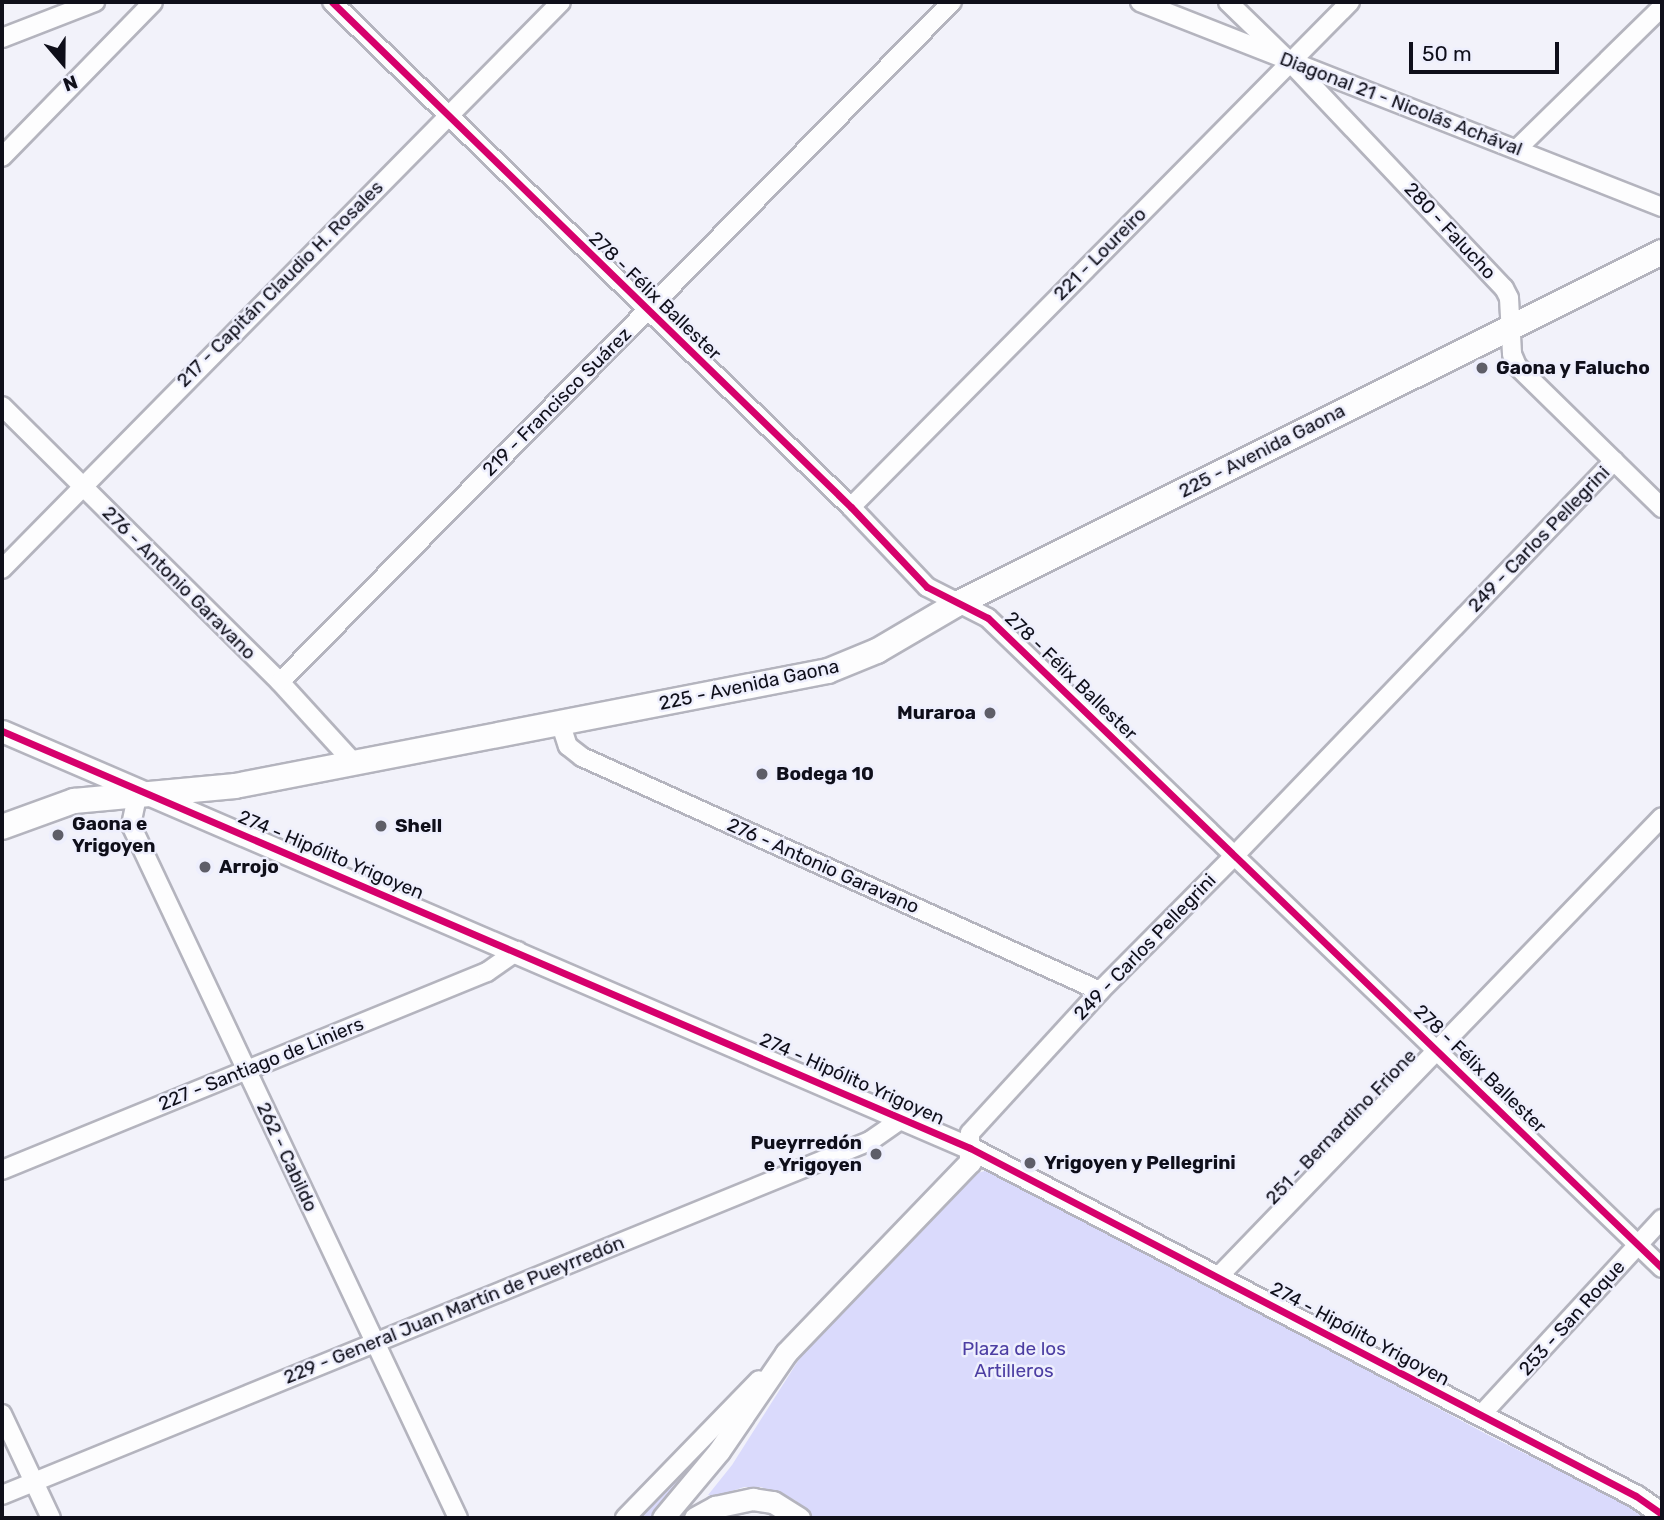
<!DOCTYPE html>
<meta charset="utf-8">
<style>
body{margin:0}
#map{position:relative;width:1664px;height:1520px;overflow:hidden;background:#f2f2fa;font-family:Rubik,sans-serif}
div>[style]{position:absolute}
.green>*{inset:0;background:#dadafc}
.roads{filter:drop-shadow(2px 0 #b4b4be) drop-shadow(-2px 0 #b4b4be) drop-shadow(0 2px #b4b4be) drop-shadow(0 -2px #b4b4be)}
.minor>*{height:18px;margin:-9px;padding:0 9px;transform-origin:9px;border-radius:9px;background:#fdfdfe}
.tertiary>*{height:21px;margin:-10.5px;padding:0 10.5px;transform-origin:10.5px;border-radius:10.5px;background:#fdfdfe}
.secondary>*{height:24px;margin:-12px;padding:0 12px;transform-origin:12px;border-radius:12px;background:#fdfdfe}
.cycleway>*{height:7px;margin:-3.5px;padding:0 3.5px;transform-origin:3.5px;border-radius:3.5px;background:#d6006c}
.dots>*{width:19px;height:19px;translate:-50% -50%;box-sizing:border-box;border:4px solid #eeeffd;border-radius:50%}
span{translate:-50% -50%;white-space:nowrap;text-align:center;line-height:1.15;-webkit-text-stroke:5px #eeeffd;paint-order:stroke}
.street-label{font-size:19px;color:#0f0f1a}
.poi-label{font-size:19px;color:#0f0f1a;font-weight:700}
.left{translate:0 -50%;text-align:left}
.right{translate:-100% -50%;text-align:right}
.park-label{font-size:19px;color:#4c3ea3}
.frame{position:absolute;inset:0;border:4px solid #0f0f1a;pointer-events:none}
.north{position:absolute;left:28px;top:28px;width:70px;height:70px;-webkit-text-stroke:5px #eeeffd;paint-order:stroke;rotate:160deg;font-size:19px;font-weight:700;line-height:28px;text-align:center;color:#0f0f1a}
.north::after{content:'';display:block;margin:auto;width:24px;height:32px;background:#0f0f1a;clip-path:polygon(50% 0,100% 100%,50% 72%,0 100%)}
.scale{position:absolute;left:1409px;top:42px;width:150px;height:32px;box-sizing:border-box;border:4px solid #0f0f1a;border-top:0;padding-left:9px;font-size:21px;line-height:24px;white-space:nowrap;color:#0f0f1a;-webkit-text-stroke:5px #eeeffd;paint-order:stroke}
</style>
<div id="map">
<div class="green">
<i style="clip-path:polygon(988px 1170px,996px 1171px,1488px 1435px,1653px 1518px,813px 1518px,795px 1500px,761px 1487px,744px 1487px,714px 1497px,708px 1495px,732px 1465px,808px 1345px,971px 1175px)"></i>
<i style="clip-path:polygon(734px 1415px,652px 1518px,633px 1518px)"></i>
</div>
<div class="roads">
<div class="minor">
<i style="left:332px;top:2px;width:724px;rotate:44.22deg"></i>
<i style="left:851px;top:507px;width:110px;rotate:46.5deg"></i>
<i style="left:927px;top:587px;width:68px;rotate:26.9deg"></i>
<i style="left:988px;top:618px;width:936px;rotate:43.96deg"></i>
<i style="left:1140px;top:2px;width:561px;rotate:21.44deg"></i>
<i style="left:1228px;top:2px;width:86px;rotate:44.1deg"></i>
<i style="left:1290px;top:62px;width:311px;rotate:46.6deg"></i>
<i style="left:1504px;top:288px;width:11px;rotate:63deg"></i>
<i style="left:1509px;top:298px;width:56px;rotate:86.9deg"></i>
<i style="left:1512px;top:354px;width:13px;rotate:67deg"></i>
<i style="left:1517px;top:366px;width:203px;rotate:44.4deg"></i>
<i style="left:2px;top:38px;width:100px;rotate:-21.2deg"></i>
<i style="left:1518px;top:148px;width:202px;rotate:-44.4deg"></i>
<i style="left:2px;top:157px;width:216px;rotate:-45.7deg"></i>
<i style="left:2px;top:406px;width:392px;rotate:44.8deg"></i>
<i style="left:280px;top:682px;width:110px;rotate:47.6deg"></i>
<i style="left:851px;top:507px;width:710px;rotate:-45.34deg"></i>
<i style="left:2px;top:569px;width:796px;rotate:-45.41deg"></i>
<i style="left:280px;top:682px;width:956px;rotate:-45.34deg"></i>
<i style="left:561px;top:725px;width:22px;rotate:72deg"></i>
<i style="left:568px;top:746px;width:18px;rotate:38deg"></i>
<i style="left:582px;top:757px;width:568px;rotate:24.31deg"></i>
<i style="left:138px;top:792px;width:34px;rotate:102deg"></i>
<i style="left:131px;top:825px;width:766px;rotate:64.74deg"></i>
<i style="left:970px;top:1148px;width:15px;rotate:-90deg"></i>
<i style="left:970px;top:1133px;width:193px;rotate:-47.5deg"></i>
<i style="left:1100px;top:991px;width:192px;rotate:-45.2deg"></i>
<i style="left:1235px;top:855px;width:547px;rotate:-46.11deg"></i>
<i style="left:2px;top:1170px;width:524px;rotate:-22.21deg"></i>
<i style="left:487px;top:972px;width:37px;rotate:-35deg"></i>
<i style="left:1218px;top:1277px;width:639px;rotate:-46.01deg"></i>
<i style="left:2px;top:1414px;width:115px;rotate:64.8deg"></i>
<i style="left:1481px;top:1415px;width:267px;rotate:-47.3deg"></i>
<i style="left:2px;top:1495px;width:937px;rotate:-22.19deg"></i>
<i style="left:870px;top:1141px;width:40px;rotate:-34.9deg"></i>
<i style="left:625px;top:1518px;width:192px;rotate:-45.8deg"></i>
</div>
<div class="tertiary">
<i style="left:2px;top:731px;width:1054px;rotate:23.31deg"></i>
<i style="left:970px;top:1148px;width:751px;rotate:27.59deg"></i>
<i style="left:1636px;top:1496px;width:32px;rotate:35deg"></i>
<i style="left:663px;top:1518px;width:87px;rotate:-50.1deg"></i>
<i style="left:719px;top:1451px;width:119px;rotate:-55.6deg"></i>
<i style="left:786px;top:1353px;width:265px;rotate:-46.1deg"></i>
<i style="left:970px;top:1162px;width:14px;rotate:-90deg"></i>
<i style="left:695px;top:1518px;width:23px;rotate:-29deg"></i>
<i style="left:715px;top:1507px;width:39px;rotate:-12deg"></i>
<i style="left:753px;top:1499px;width:20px;rotate:9deg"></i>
<i style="left:773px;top:1502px;width:31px;rotate:32deg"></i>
</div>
<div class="secondary">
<i style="left:2px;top:827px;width:77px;rotate:-19.9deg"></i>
<i style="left:74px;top:801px;width:162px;rotate:-5.3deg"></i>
<i style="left:235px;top:786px;width:604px;rotate:-10.98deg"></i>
<i style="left:828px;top:671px;width:53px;rotate:-22.2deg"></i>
<i style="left:877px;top:651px;width:93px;rotate:-30.4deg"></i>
<i style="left:957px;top:604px;width:788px;rotate:-26.53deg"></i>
</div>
</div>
<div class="cycleway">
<i style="left:332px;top:2px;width:724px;rotate:44.22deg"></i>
<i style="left:851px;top:507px;width:110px;rotate:46.5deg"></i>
<i style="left:927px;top:587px;width:68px;rotate:26.9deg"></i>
<i style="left:988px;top:618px;width:936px;rotate:43.96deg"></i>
<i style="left:2px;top:731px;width:1054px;rotate:23.31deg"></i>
<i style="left:970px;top:1148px;width:751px;rotate:27.59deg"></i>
<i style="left:1636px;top:1496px;width:32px;rotate:35deg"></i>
</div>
<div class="dots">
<i style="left:1482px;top:368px;background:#5e5e68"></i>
<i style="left:990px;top:713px;background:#5e5e68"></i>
<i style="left:762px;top:774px;background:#5e5e68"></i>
<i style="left:381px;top:826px;background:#5e5e68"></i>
<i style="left:58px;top:835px;background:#5e5e68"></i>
<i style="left:205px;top:867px;background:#5e5e68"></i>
<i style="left:876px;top:1154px;background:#5e5e68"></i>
<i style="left:1030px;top:1163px;background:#5e5e68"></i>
</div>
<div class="street-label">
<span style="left:1401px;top:104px;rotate:21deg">Diagonal 21 - Nicolás Achával</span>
<span style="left:1450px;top:231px;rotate:47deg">280 - Falucho</span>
<span style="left:1100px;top:254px;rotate:-45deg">221 - Loureiro</span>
<span style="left:280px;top:284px;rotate:-45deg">217 - Capitán Claudio H. Rosales</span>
<span style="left:655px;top:296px;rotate:44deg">278 - Félix Ballester</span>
<span style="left:557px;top:402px;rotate:-45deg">219 - Francisco Suárez</span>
<span style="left:1262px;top:451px;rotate:-27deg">225 - Avenida Gaona</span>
<span style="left:1539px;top:539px;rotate:-46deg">249 - Carlos Pellegrini</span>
<span style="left:179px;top:583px;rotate:45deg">276 - Antonio Garavano</span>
<span style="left:1071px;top:676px;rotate:44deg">278 - Félix Ballester</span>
<span style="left:749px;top:685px;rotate:-12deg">225 - Avenida Gaona</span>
<span style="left:331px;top:855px;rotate:23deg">274 - Hipólito Yrigoyen</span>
<span style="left:823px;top:866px;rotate:24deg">276 - Antonio Garavano</span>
<span style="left:1145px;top:947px;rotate:-46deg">249 - Carlos Pellegrini</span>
<span style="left:261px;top:1064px;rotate:-22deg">227 - Santiago de Liniers</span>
<span style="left:1480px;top:1069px;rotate:44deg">278 - Félix Ballester</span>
<span style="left:852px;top:1079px;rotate:24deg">274 - Hipólito Yrigoyen</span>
<span style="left:1341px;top:1127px;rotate:-46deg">251 - Bernardino Frione</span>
<span style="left:287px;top:1157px;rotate:65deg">262 - Cabildo</span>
<span style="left:454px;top:1310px;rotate:-22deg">229 - General Juan Martín de Pueyrredón</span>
<span style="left:1572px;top:1318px;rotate:-48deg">253 - San Roque</span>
<span style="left:1360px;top:1334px;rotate:28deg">274 - Hipólito Yrigoyen</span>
</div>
<div class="poi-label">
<span class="left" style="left:1496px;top:368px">Gaona y Falucho</span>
<span class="right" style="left:976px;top:713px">Muraroa</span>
<span class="left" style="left:776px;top:774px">Bodega 10</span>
<span class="left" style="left:72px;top:835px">Gaona e<br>Yrigoyen</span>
<span class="left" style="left:395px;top:826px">Shell</span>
<span class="left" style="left:219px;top:867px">Arrojo</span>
<span class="right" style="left:862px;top:1154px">Pueyrredón<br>e Yrigoyen</span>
<span class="left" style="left:1044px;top:1163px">Yrigoyen y Pellegrini</span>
</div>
<div class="park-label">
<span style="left:1014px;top:1360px">Plaza de los<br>Artilleros</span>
</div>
<div class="frame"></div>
<div class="north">N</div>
<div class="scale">50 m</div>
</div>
